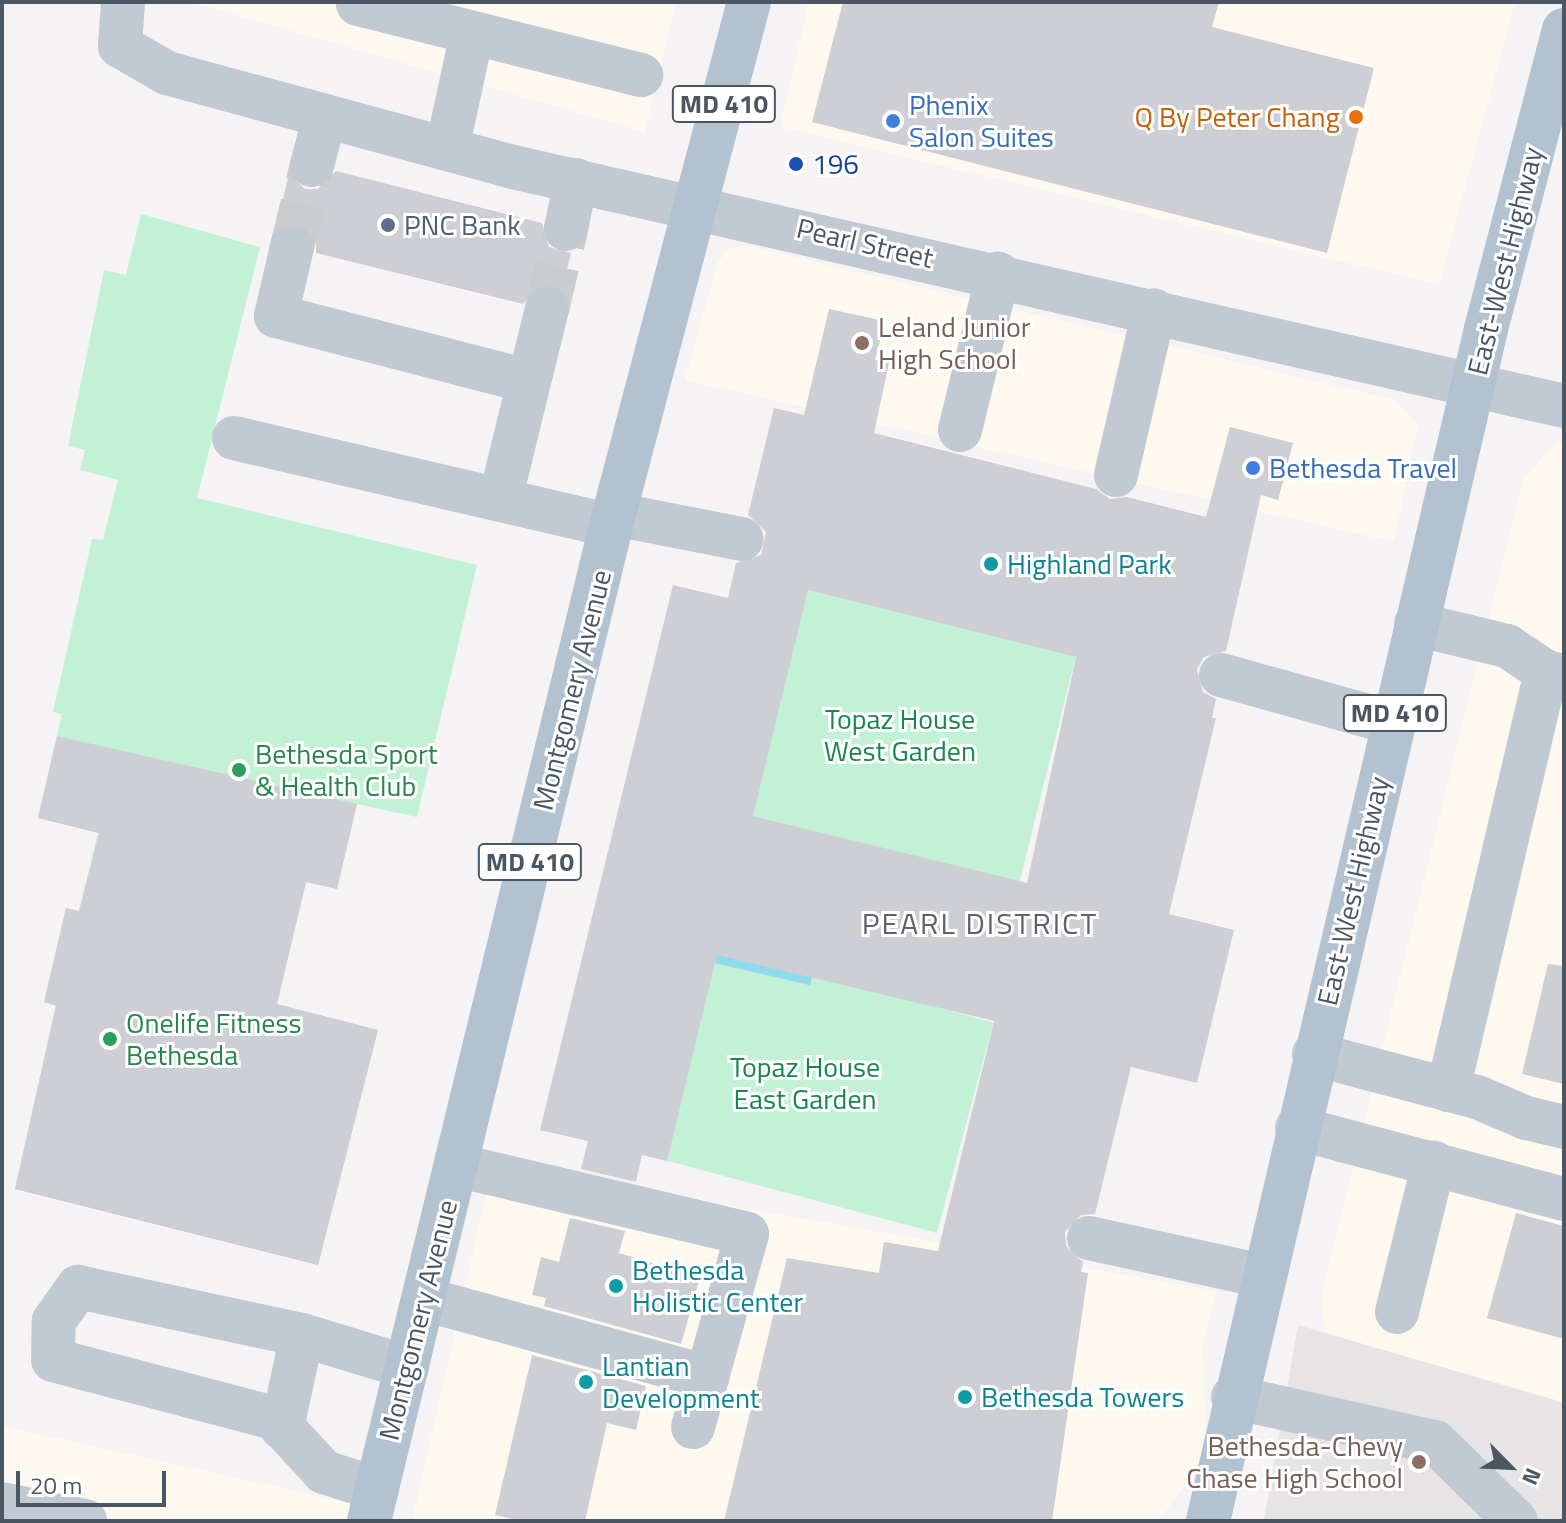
<!DOCTYPE html>
<style>
body{margin:0}
#map{position:relative;width:1566px;height:1523px;overflow:hidden;background:#f5f3f3;font-family:"Titillium Web",sans-serif}
div>[style]{position:absolute}
.commercial>*{inset:0;background:#fdf9ef}
.education>*{inset:0;background:#e6e4e5}
.green>*{inset:0;background:#c3f1d5;transform-origin:0 0}
.water>*{inset:0;background:#90daee;transform-origin:0 0}
.building>*{inset:0;background:#cdcfd5}
.minor-tunnel>*{height:44px;margin-top:-22px;transform-origin:0;background:repeating-linear-gradient(90deg,#caccce 0 44px,transparent 0 66px)}
.minor>*{height:44px;margin:-22px;padding:0 22px;transform-origin:22px;border-radius:22px;background:#c1cad2}
.major>*{height:44px;margin:-22px;padding:0 22px;transform-origin:22px;border-radius:22px;background:#b3c2d1}
.dots>*{width:22px;height:22px;translate:-50% -50%;box-sizing:border-box;border:4px solid #fff;border-radius:50%}
span{translate:-50% -50%;white-space:nowrap;text-align:center;line-height:1.15;-webkit-text-stroke:6px #fff;paint-order:stroke}
.shield-label span{padding:2px 6px;background:#fff;border:2px solid;border-radius:6px;-webkit-text-stroke-width:0}
.shield-label{font-size:26px;color:#4a5661;font-weight:700}
.shop-label{font-size:28px;color:#366cbe}
.left{translate:0 -50%;text-align:left}
.food-label{font-size:28px;color:#c56008}
.right{translate:-100% -50%;text-align:right}
.transit-label{font-size:28px;color:#164399}
.service-label{font-size:28px;color:#4e5e75}
.street-label{font-size:28px;color:#4a5661}
.education-label{font-size:28px;color:#785e54}
.culture-label{font-size:28px;color:#0d838f}
.park-label{font-size:28px;color:#17864f}
.leisure-label{font-size:28px;color:#27864d}
.neighbourhood-label{font-size:30px;color:#5f6368;letter-spacing:2px}
.frame{position:absolute;inset:0;border:4px solid #4a5661;pointer-events:none}
.north{position:absolute;left:1470px;top:1427px;width:80px;height:80px;-webkit-text-stroke:6px #fff;paint-order:stroke;rotate:114deg;font-size:22px;font-weight:700;line-height:32px;text-align:center;color:#4a5661}
.north::after{content:'';display:block;margin:auto;width:28px;height:36px;background:#4a5661;clip-path:polygon(50% 0,100% 100%,50% 72%,0 100%)}
.scale{position:absolute;left:16px;top:1471px;width:150px;height:36px;box-sizing:border-box;border:4px solid #4a5661;border-top:0;padding-left:10px;font-size:24px;line-height:28px;white-space:nowrap;color:#4a5661;-webkit-text-stroke:6px #fff;paint-order:stroke}
</style>
<div id="map">
<div class="commercial">
<i style="clip-path:polygon(190px 2px,676px 2px,645px 132px)"></i>
<i style="clip-path:polygon(809px 2px,1515px 2px,1439px 285px,780px 127px)"></i>
<i style="clip-path:polygon(744px 245px,1395px 400px,1418px 424px,1394px 542px,685px 380px,717px 264px,727px 250px)"></i>
<i style="clip-path:polygon(1556px 442px,1564px 444px,1564px 1402px,1324px 1333px,1322px 1291px,1523px 480px)"></i>
<i style="clip-path:polygon(493px 1164px,1217px 1291px,1203px 1344px,1206px 1437px,1198px 1466px,1159px 1521px,412px 1521px)"></i>
<i style="clip-path:polygon(2px 1426px,372px 1508px,369px 1521px,2px 1521px)"></i>
</div>
<div class="education">
<i style="clip-path:polygon(1298px 1325px,1564px 1403px,1564px 1521px,1264px 1521px)"></i>
</div>
<div class="green">
<i style="clip-path:polygon(141px 214px,260px 247px,197px 498px,477px 565px,417px 817px,357px 804px,337px 889px,306px 882px,277px 1004px,378px 1030px,318px 1265px,15px 1189px,56px 1006px,44px 1002px,66px 908px,79px 911px,98px 833px,38px 818px,62px 714px,53px 712px,92px 539px,103px 540px,118px 480px,80px 470px,85px 450px,68px 446px,104px 270px,126px 275px)"></i>
<i style="left:804px;top:589px;width:280px;height:241px;rotate:14deg"></i>
<i style="left:719px;top:949px;width:284px;height:218px;rotate:15deg"></i>
</div>
<div class="water">
<i style="left:719px;top:918px;width:104px;height:45px;rotate:13deg"></i>
</div>
<div class="building">
<i style="clip-path:polygon(843px 2px,1219px 2px,1212px 27px,1374px 68px,1327px 253px,812px 122px)"></i>
<i style="clip-path:polygon(336px 171px,542px 223px,549px 247px,571px 253px,562px 290px,539px 285px,523px 304px,316px 253px,316px 239px,298px 223px,276px 229px,289px 173px,305px 189px,318px 189px)"></i>
<i style="clip-path:polygon(evenodd,829px 309px,885px 321px,875px 360px,889px 363px,874px 433px,1096px 489px,1110px 499px,1127px 497px,1206px 517px,1230px 427px,1293px 443px,1278px 500px,1261px 495px,1226px 651px,1204px 657px,1197px 669px,1203px 692px,1216px 699px,1212px 718px,1216px 718px,1169px 914px,1234px 930px,1197px 1083px,1131px 1067px,1095px 1214px,1081px 1215px,1065px 1232px,1066px 1246px,1083px 1262px,1081px 1272px,1088px 1273px,1052px 1521px,724px 1521px,787px 1258px,879px 1273px,884px 1242px,938px 1251px,994px 1021px,717px 955px,667px 1161px,642px 1155px,636px 1182px,581px 1169px,588px 1141px,540px 1130px,673px 585px,728px 598px,736px 563px,761px 555px,766px 532px,748px 515px,774px 408px,804px 415px,829px 309px,808px 590px,1076px 657px,1027px 883px,753px 816px,808px 590px)"></i>
<i style="clip-path:polygon(57px 736px,357px 804px,337px 889px,306px 882px,277px 1004px,378px 1030px,318px 1265px,15px 1189px,56px 1005px,44px 1002px,66px 908px,79px 911px,99px 833px,38px 818px)"></i>
<i style="clip-path:polygon(1548px 964px,1564px 966px,1564px 1084px,1522px 1074px)"></i>
<i style="clip-path:polygon(1516px 1213px,1564px 1226px,1564px 1339px,1487px 1318px)"></i>
<i style="clip-path:polygon(570px 1218px,625px 1231px,619px 1253px,700px 1277px,681px 1344px,544px 1306px,546px 1298px,532px 1295px,541px 1257px,559px 1262px)"></i>
<i style="clip-path:polygon(532px 1355px,646px 1386px,636px 1430px,607px 1423px,585px 1521px,521px 1521px,495px 1515px)"></i>
</div>
<div class="minor-tunnel">
<i style="left:292px;top:247px;width:84px;rotate:-76.3deg"></i>
<i style="left:547px;top:309px;width:82px;rotate:-76.6deg"></i>
</div>
<div class="minor">
<i style="left:123px;top:2px;width:44px;rotate:93.9deg"></i>
<i style="left:120px;top:46px;width:54px;rotate:29.9deg"></i>
<i style="left:167px;top:73px;width:359px;rotate:15.2deg"></i>
<i style="left:513px;top:167px;width:1078px;rotate:12.81deg"></i>
<i style="left:358px;top:4px;width:292px;rotate:14.1deg"></i>
<i style="left:447px;top:149px;width:119px;rotate:-77.8deg"></i>
<i style="left:312px;top:165px;width:51px;rotate:-75.1deg"></i>
<i style="left:566px;top:229px;width:50px;rotate:-78.5deg"></i>
<i style="left:292px;top:247px;width:71px;rotate:103.1deg"></i>
<i style="left:276px;top:316px;width:260px;rotate:14.5deg"></i>
<i style="left:960px;top:430px;width:161px;rotate:-76.3deg"></i>
<i style="left:234px;top:438px;width:388px;rotate:13.1deg"></i>
<i style="left:1116px;top:475px;width:169px;rotate:-77deg"></i>
<i style="left:500px;top:500px;width:197px;rotate:-76.2deg"></i>
<i style="left:614px;top:514px;width:130px;rotate:11.1deg"></i>
<i style="left:1416px;top:624px;width:94px;rotate:13.6deg"></i>
<i style="left:1507px;top:646px;width:47px;rotate:33.7deg"></i>
<i style="left:1546px;top:672px;width:18px;rotate:13deg"></i>
<i style="left:1221px;top:675px;width:179px;rotate:15.6deg"></i>
<i style="left:1314px;top:1054px;width:169px;rotate:14.8deg"></i>
<i style="left:1477px;top:1097px;width:53px;rotate:23.2deg"></i>
<i style="left:1526px;top:1118px;width:39px;rotate:13deg"></i>
<i style="left:1448px;top:1090px;width:429px;rotate:-76.8deg"></i>
<i style="left:1297px;top:1128px;width:276px;rotate:14.9deg"></i>
<i style="left:456px;top:1165px;width:299px;rotate:13.3deg"></i>
<i style="left:747px;top:1234px;width:148px;rotate:105.6deg"></i>
<i style="left:1089px;top:1238px;width:178px;rotate:12.3deg"></i>
<i style="left:424px;top:1299px;width:294px;rotate:15.4deg"></i>
<i style="left:707px;top:1377px;width:52px;rotate:105.6deg"></i>
<i style="left:1397px;top:1312px;width:154px;rotate:-76.1deg"></i>
<i style="left:1233px;top:1397px;width:207px;rotate:12.6deg"></i>
<i style="left:1435px;top:1442px;width:113px;rotate:44.3deg"></i>
<i style="left:282px;top:1428px;width:95px;rotate:-77.9deg"></i>
<i style="left:377px;top:1489px;width:56px;rotate:-162.2deg"></i>
<i style="left:324px;top:1472px;width:74px;rotate:-132.8deg"></i>
<i style="left:274px;top:1418px;width:228px;rotate:-165.3deg"></i>
<i style="left:53px;top:1360px;width:39px;rotate:-89deg"></i>
<i style="left:54px;top:1321px;width:42px;rotate:-54.8deg"></i>
<i style="left:78px;top:1287px;width:229px;rotate:12.1deg"></i>
<i style="left:302px;top:1335px;width:110px;rotate:16.9deg"></i>
<i style="left:2px;top:1504px;width:85px;rotate:11.6deg"></i>
</div>
<div class="major">
<i style="left:369px;top:1521px;width:1036px;rotate:-76.33deg"></i>
<i style="left:614px;top:514px;width:529px;rotate:-75.23deg"></i>
<i style="left:1208px;top:1521px;width:1224px;rotate:-76.87deg"></i>
<i style="left:1486px;top:329px;width:309px;rotate:-75.4deg"></i>
</div>
<div class="dots">
<i style="left:1356px;top:117px;background:#e8710a"></i>
<i style="left:893px;top:121px;background:#3f7fe0"></i>
<i style="left:796px;top:164px;background:#1a4fb4"></i>
<i style="left:388px;top:225px;background:#5c6f8a"></i>
<i style="left:862px;top:343px;background:#8d6e63"></i>
<i style="left:1253px;top:468px;background:#3f7fe0"></i>
<i style="left:991px;top:564px;background:#0f9aa8"></i>
<i style="left:239px;top:770px;background:#2e9e5b"></i>
<i style="left:110px;top:1039px;background:#2e9e5b"></i>
<i style="left:616px;top:1286px;background:#0f9aa8"></i>
<i style="left:586px;top:1382px;background:#0f9aa8"></i>
<i style="left:965px;top:1397px;background:#0f9aa8"></i>
<i style="left:1419px;top:1462px;background:#8d6e63"></i>
</div>
<div class="shield-label">
<span style="left:724px;top:104px">MD 410</span>
<span style="left:1395px;top:713px">MD 410</span>
<span style="left:530px;top:862px">MD 410</span>
</div>
<div class="shop-label">
<span class="left" style="left:909px;top:121px">Phenix<br>Salon Suites</span>
<span class="left" style="left:1269px;top:468px">Bethesda Travel</span>
</div>
<div class="food-label">
<span class="right" style="left:1340px;top:117px">Q By Peter Chang</span>
</div>
<div class="transit-label">
<span class="left" style="left:812px;top:164px">196</span>
</div>
<div class="service-label">
<span class="left" style="left:404px;top:225px">PNC Bank</span>
</div>
<div class="street-label">
<span style="left:865px;top:243px;rotate:13deg">Pearl Street</span>
<span style="left:1505px;top:261px;rotate:-76deg">East-West Highway</span>
<span style="left:572px;top:690px;rotate:-76deg">Montgomery Avenue</span>
<span style="left:1353px;top:891px;rotate:-77deg">East-West Highway</span>
<span style="left:418px;top:1320px;rotate:-76deg">Montgomery Avenue</span>
</div>
<div class="education-label">
<span class="left" style="left:878px;top:343px">Leland Junior<br>High School</span>
<span class="right" style="left:1403px;top:1462px">Bethesda-Chevy<br>Chase High School</span>
</div>
<div class="culture-label">
<span class="left" style="left:1007px;top:564px">Highland Park</span>
<span class="left" style="left:632px;top:1286px">Bethesda<br>Holistic Center</span>
<span class="left" style="left:602px;top:1382px">Lantian<br>Development</span>
<span class="left" style="left:981px;top:1397px">Bethesda Towers</span>
</div>
<div class="park-label">
<span style="left:900px;top:735px">Topaz House<br>West Garden</span>
<span style="left:805px;top:1083px">Topaz House<br>East Garden</span>
</div>
<div class="leisure-label">
<span class="left" style="left:255px;top:770px">Bethesda Sport<br>&amp; Health Club</span>
<span class="left" style="left:126px;top:1039px">Onelife Fitness<br>Bethesda</span>
</div>
<div class="neighbourhood-label">
<span style="left:980px;top:923px">PEARL DISTRICT</span>
</div>
<div class="frame"></div>
<div class="north">N</div>
<div class="scale">20 m</div>
</div>
